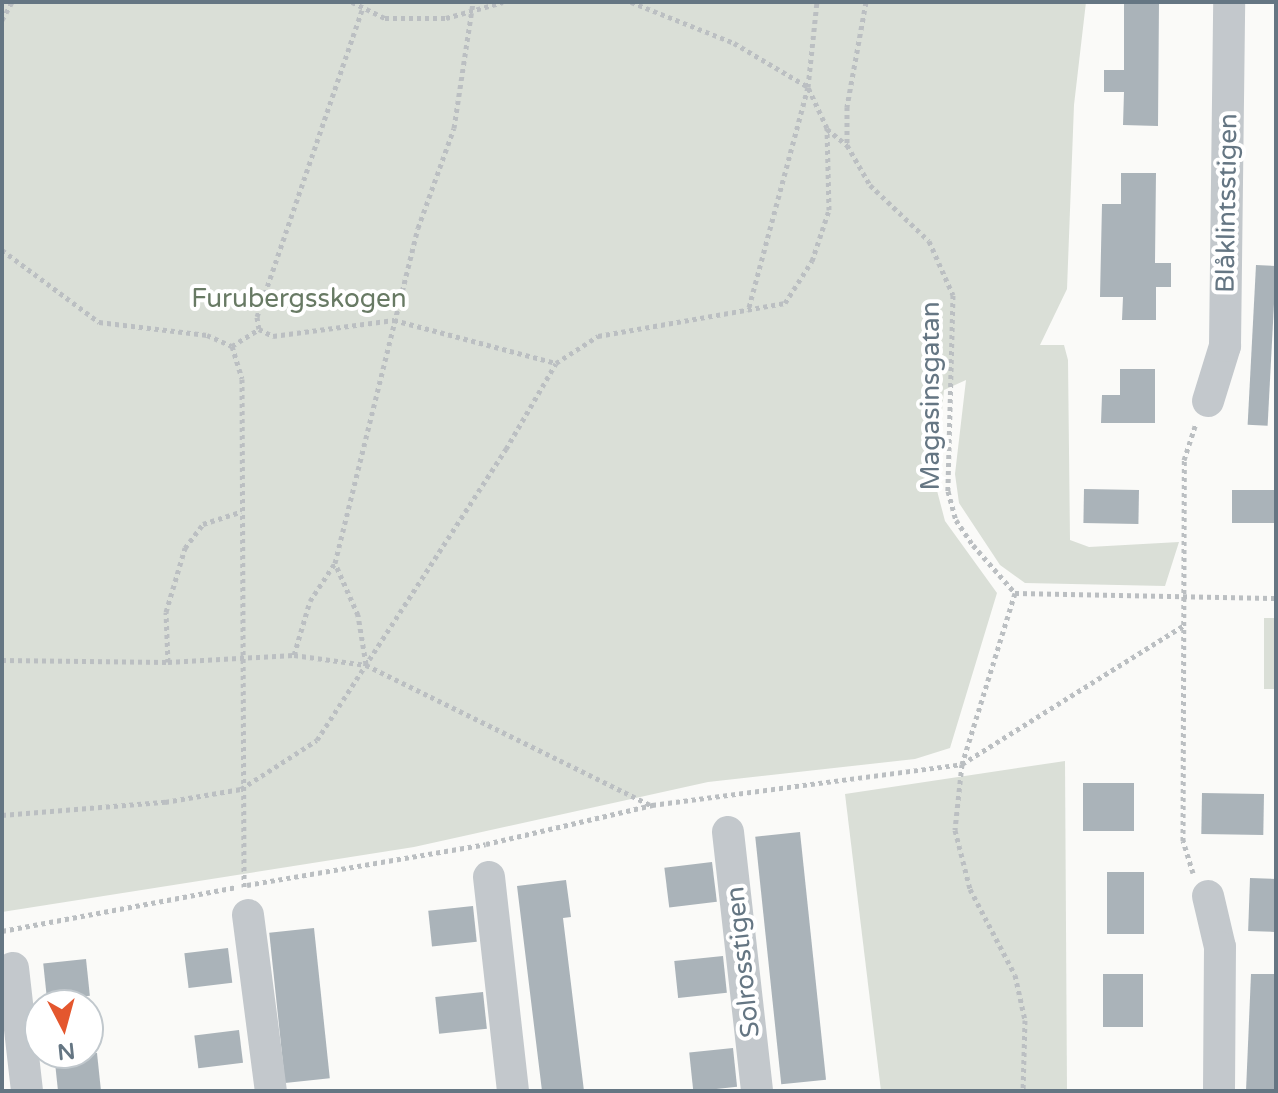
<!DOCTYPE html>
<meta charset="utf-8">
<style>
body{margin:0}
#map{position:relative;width:1278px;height:1093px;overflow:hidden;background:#fafaf8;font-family:"Varela Round",sans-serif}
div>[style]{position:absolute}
.green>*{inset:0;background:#dadfd7;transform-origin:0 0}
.building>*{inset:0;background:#aab3b9;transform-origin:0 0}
.path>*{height:5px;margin-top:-2.5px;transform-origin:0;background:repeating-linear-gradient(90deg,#bbbfc2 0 4px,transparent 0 8px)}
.minor>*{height:32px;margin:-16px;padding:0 16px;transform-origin:16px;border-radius:16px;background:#c3c8cc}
span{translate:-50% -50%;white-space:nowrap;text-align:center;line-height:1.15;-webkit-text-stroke:8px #fff;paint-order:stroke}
.street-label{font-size:26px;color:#657683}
.park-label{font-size:26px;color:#687a64}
.frame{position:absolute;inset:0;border:4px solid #657683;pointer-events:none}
.north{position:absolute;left:24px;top:989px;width:80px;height:80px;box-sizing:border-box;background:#fff;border:2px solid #c1c8cd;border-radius:50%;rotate:174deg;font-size:22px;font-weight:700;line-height:32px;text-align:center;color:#657683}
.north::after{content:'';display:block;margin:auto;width:28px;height:36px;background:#e4572e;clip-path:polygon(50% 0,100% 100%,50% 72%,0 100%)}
</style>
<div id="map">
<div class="green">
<i style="clip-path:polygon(2px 2px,1086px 2px,1074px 105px,1067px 289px,1040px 345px,1064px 345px,1068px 360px,1070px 540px,1089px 547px,1179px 542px,1165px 586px,1025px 583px,1000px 565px,959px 503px,955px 474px,966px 380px,944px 390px,935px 483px,945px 521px,997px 593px,950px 748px,915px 759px,708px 782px,414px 847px,2px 912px)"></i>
<i style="left:1264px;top:618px;width:12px;height:71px"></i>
<i style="clip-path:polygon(1065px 761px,1067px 1091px,881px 1091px,845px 794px)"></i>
</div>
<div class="building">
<i style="clip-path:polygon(1124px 2px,1159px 2px,1158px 126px,1123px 125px,1124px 92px,1104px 92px,1104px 70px,1124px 70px)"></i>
<i style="clip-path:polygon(1121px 173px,1156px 173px,1155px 263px,1171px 263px,1171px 287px,1156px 287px,1156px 320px,1122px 320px,1123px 297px,1100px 297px,1102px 204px,1121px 204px)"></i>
<i style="left:1256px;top:265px;width:20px;height:160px;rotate:3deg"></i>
<i style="clip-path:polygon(1120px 369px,1155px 369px,1155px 423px,1101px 423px,1102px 395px,1120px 395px)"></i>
<i style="left:1084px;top:489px;width:55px;height:34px;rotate:1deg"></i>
<i style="left:1232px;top:490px;width:44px;height:33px"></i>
<i style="left:1083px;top:783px;width:51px;height:48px"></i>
<i style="left:1202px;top:793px;width:62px;height:41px;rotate:1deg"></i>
<i style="left:800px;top:832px;width:249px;height:45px;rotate:84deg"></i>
<i style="left:712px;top:862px;width:40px;height:48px;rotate:83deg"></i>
<i style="left:1107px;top:872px;width:37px;height:62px"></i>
<i style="left:1250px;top:878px;width:26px;height:53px;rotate:2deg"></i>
<i style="clip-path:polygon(566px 880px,571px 917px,563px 918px,584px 1091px,542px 1091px,517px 886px)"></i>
<i style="left:473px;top:906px;width:36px;height:45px;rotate:84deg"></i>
<i style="left:314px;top:928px;width:151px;height:45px;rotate:84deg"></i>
<i style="left:228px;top:948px;width:35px;height:44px;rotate:83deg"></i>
<i style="left:723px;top:956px;width:37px;height:49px;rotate:84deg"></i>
<i style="left:86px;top:959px;width:37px;height:43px;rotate:84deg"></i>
<i style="left:1103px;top:974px;width:40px;height:53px"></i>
<i style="clip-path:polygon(1251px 974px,1276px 974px,1276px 1091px,1246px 1091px)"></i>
<i style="left:483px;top:992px;width:37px;height:48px;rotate:84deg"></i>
<i style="left:239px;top:1030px;width:33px;height:45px;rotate:83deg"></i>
<i style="left:733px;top:1048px;width:39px;height:44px;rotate:84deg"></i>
<i style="clip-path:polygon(54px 1053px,97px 1053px,101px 1091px,58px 1091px)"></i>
</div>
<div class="path">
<i style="left:352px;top:2px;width:37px;rotate:26deg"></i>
<i style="left:385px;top:18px;width:61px"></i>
<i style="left:446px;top:18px;width:59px;rotate:-15.7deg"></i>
<i style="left:631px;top:2px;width:111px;rotate:21.7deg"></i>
<i style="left:734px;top:43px;width:86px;rotate:30.7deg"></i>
<i style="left:808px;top:87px;width:232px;rotate:105deg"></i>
<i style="left:866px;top:2px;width:107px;rotate:100.3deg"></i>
<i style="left:847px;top:107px;width:38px;rotate:90deg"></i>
<i style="left:847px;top:145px;width:46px;rotate:60.1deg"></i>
<i style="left:870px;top:185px;width:81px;rotate:43.5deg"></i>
<i style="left:929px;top:241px;width:59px;rotate:66deg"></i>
<i style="left:953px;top:295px;width:196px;rotate:91.5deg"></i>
<i style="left:948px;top:491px;width:30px;rotate:75deg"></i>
<i style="left:956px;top:520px;width:30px;rotate:56deg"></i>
<i style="left:973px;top:545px;width:64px;rotate:48.8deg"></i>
<i style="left:1015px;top:593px;width:261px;rotate:1.1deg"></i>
<i style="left:362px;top:10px;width:324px;rotate:108.9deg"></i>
<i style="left:257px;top:317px;width:12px;rotate:81deg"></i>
<i style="left:259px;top:329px;width:16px;rotate:27deg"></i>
<i style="left:273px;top:336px;width:122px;rotate:-7.5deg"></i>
<i style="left:394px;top:320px;width:168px;rotate:14.9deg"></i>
<i style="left:2px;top:20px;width:21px;rotate:-61deg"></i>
<i style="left:827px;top:129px;width:26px;rotate:39deg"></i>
<i style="left:2px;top:250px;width:121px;rotate:36.6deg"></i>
<i style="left:99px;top:322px;width:109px;rotate:6.9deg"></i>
<i style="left:207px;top:335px;width:27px;rotate:24deg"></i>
<i style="left:232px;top:346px;width:34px;rotate:73deg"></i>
<i style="left:242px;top:379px;width:508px;rotate:89.77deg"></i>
<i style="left:232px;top:346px;width:32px;rotate:-32deg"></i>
<i style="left:1015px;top:593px;width:179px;rotate:107.2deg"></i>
<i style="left:962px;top:764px;width:66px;rotate:96.1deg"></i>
<i style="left:955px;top:830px;width:61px;rotate:75.7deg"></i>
<i style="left:970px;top:889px;width:97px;rotate:62.4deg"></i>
<i style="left:1015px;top:975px;width:46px;rotate:77.5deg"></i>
<i style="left:1025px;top:1020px;width:71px;rotate:91.6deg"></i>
<i style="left:294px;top:655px;width:56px;rotate:-73.5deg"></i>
<i style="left:310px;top:601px;width:45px;rotate:-56.7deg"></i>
<i style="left:2px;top:660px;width:166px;rotate:0.7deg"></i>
<i style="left:168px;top:662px;width:126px;rotate:-3.2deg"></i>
<i style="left:294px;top:655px;width:73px;rotate:7.9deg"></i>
<i style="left:366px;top:665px;width:318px;rotate:26.2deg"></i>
<i style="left:168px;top:662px;width:50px;rotate:-92.3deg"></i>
<i style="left:166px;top:612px;width:67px;rotate:-73.5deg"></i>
<i style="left:185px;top:548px;width:30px;rotate:-53deg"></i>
<i style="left:203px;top:524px;width:40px;rotate:-18deg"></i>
<i style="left:366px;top:664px;width:50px;rotate:-99.3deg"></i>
<i style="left:358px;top:615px;width:57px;rotate:-113.9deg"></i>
<i style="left:335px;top:563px;width:345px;rotate:-76.1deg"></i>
<i style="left:418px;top:228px;width:106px;rotate:-70.2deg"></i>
<i style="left:454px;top:128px;width:127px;rotate:-81.4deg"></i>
<i style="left:2px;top:815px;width:164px;rotate:-4.6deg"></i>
<i style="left:165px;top:802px;width:77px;rotate:-9.7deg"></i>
<i style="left:241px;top:789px;width:90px;rotate:-32.8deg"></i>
<i style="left:317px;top:740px;width:347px;rotate:-57deg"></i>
<i style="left:506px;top:449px;width:99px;rotate:-59.8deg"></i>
<i style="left:556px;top:363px;width:50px;rotate:-32.7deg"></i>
<i style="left:598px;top:336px;width:190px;rotate:-10deg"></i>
<i style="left:785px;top:303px;width:50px;rotate:-57.3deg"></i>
<i style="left:812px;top:261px;width:54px;rotate:-71.6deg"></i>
<i style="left:829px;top:210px;width:82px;rotate:-91.4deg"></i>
<i style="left:827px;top:128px;width:45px;rotate:-114.9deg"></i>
<i style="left:808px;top:87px;width:85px;rotate:-84deg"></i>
<i style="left:1193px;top:873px;width:34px;rotate:-107deg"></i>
<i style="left:1183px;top:841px;width:381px;rotate:-89.8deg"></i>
<i style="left:1184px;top:460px;width:39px;rotate:-72deg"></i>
<i style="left:247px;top:885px;width:242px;rotate:-9.7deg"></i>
<i style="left:486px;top:844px;width:171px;rotate:-13.2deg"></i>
<i style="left:652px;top:805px;width:313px;rotate:-7.5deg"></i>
<i style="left:962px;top:764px;width:261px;rotate:-32deg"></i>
<i style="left:2px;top:931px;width:239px;rotate:-10.6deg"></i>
</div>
<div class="minor">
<i style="left:1208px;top:401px;width:58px;rotate:-72.8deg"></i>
<i style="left:1225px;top:346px;width:344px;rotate:-89.3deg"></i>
<i style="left:728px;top:832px;width:261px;rotate:83.6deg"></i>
<i style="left:489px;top:877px;width:215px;rotate:83.6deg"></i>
<i style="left:1208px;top:896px;width:52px;rotate:76.8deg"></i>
<i style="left:1220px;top:947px;width:144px;rotate:90.4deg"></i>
<i style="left:248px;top:915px;width:177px;rotate:82.6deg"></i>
<i style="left:13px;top:968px;width:124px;rotate:83.5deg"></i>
</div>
<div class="street-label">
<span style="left:1227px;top:203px;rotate:-89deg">Blåklintsstigen</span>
<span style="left:931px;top:396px;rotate:-90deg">Magasinsgatan</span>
<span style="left:743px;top:962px;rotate:-96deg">Solrosstigen</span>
</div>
<div class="park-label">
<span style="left:299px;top:299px">Furubergsskogen</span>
</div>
<div class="frame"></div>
<div class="north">N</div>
</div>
